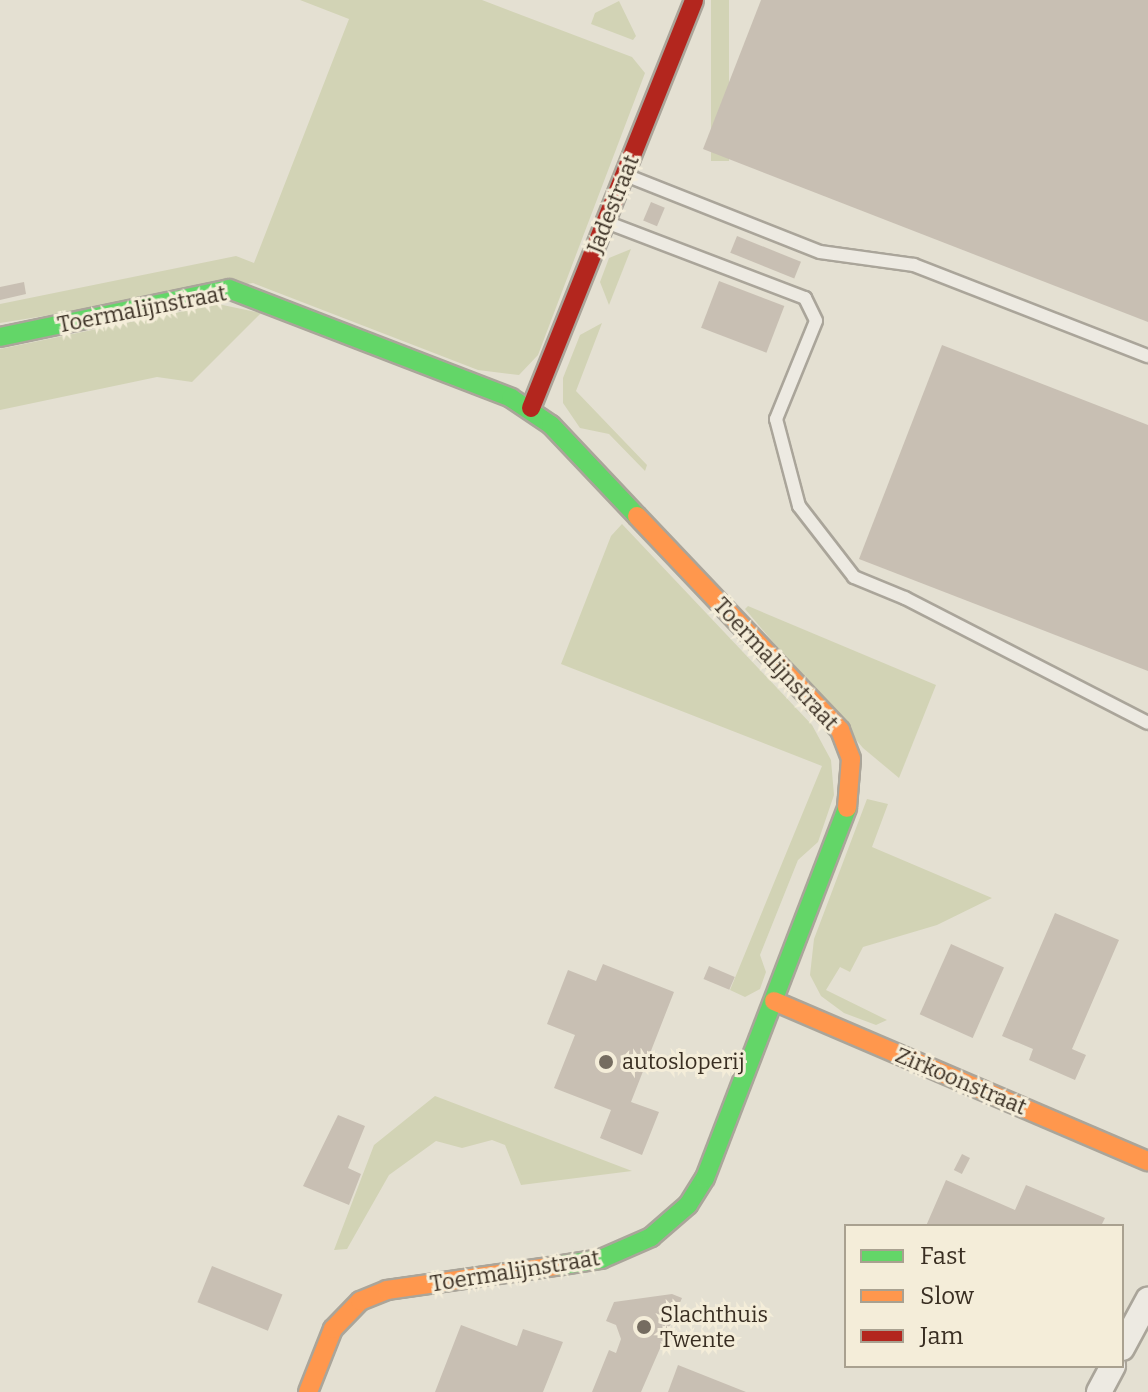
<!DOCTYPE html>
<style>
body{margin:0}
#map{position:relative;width:1148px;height:1392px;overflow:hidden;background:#e4e0d2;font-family:Bitter,serif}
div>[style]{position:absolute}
.green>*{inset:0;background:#d2d3b5;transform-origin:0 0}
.building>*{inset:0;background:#c8bfb3;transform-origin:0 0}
.roads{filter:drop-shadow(2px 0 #aaa59a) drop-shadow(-2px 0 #aaa59a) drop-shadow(0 2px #aaa59a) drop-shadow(0 -2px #aaa59a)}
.lane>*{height:12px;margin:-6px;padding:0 6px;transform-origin:6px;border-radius:6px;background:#edeae2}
.street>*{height:24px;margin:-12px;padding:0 12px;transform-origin:12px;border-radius:12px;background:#edeae2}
.fast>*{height:18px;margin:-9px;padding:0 9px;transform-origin:9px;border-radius:9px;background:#63d668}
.slow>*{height:18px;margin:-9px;padding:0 9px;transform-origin:9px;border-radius:9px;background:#ff974d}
.jam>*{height:18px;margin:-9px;padding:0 9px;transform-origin:9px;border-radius:9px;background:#b3261e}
.dots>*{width:22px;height:22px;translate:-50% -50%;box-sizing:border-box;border:4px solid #f4edd9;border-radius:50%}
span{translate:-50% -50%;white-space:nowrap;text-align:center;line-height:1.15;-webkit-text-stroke:6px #f4edd9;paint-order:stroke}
.street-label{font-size:22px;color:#392e22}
.poi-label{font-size:22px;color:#392e22}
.left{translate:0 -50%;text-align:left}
.legend{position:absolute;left:844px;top:1224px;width:280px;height:144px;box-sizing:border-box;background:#f4edd9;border:2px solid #a9a190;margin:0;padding:10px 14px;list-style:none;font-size:24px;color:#392e22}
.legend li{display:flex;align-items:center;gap:16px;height:40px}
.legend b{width:40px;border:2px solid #a9a190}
</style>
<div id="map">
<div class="green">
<i style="clip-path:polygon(300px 0,482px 0,632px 57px,645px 73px,538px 355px,519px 375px,478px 370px,253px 283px,0 323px,0 304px,236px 256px,254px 263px,349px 19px)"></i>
<i style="left:711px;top:0;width:18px;height:161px"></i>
<i style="clip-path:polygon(619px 1px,636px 36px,633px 40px,591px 24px,595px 13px)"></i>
<i style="clip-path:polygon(631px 249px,609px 305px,600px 282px,609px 258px)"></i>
<i style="clip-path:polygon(218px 304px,261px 313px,192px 382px,157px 377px,0 410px,0 349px)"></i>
<i style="clip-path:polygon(602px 323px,576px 391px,647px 465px,645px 471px,609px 434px,580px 428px,563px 403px,563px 378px,580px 335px)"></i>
<i style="clip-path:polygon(622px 524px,812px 725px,831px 760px,834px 795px,818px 842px,798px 860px,760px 955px,766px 972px,760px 989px,745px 997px,730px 990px,822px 766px,561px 664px,611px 536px)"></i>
<i style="clip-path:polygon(748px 606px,936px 685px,899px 778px,863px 748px,745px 609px)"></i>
<i style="clip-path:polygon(867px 799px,888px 804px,872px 847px,992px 898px,937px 925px,863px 947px,850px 972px,840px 967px,826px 990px,887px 1020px,876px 1025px,844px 1013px,821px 996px,810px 975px,814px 939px)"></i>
<i style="clip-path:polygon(435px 1096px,632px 1171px,521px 1185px,505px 1145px,492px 1140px,462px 1148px,436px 1141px,389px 1175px,347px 1249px,334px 1250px,374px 1145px)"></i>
</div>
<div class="building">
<i style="clip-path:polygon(761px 0,1148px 0,1148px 322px,703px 149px)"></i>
<i style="left:651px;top:202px;width:15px;height:20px;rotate:23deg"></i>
<i style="left:737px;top:236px;width:69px;height:18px;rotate:22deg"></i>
<i style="left:719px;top:281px;width:70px;height:50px;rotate:21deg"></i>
<i style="clip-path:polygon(24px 282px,26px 294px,0 300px,0 287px)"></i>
<i style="clip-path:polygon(942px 345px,1148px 425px,1148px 671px,859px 559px)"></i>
<i style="clip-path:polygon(1055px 913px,1119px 940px,1072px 1049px,1086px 1055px,1075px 1080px,1029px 1060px,1033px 1049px,1002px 1036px)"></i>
<i style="left:951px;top:944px;width:58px;height:77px;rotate:24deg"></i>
<i style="clip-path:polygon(603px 964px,674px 992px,631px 1102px,659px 1112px,642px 1155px,600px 1138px,611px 1110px,554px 1088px,575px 1035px,547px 1024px,568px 970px,596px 981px)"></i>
<i style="left:709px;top:966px;width:28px;height:14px;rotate:23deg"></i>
<i style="clip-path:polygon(338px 1115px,365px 1126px,348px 1168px,361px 1174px,349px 1205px,303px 1186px)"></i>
<i style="left:962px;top:1154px;width:9px;height:18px;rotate:27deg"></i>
<i style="clip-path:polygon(946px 1180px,1015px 1210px,1026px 1185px,1105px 1218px,1101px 1226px,926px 1226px)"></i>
<i style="left:212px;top:1266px;width:76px;height:39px;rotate:22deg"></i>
<i style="clip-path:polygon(672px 1294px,682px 1298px,641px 1392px,592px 1392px,609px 1350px,616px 1353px,621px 1339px,616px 1325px,606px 1321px,614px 1302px)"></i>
<i style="clip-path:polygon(461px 1325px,517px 1346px,523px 1329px,563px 1342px,543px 1392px,435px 1392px)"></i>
<i style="clip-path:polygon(678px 1365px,746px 1392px,668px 1392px)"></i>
</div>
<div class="roads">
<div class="lane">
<i style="left:628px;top:176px;width:206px;rotate:21.6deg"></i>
<i style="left:820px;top:252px;width:95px;rotate:7.9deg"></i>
<i style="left:914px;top:265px;width:251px;rotate:21.3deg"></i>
<i style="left:606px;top:222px;width:213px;rotate:20.9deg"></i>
<i style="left:805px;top:298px;width:25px;rotate:64deg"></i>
<i style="left:816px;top:321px;width:106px;rotate:112.2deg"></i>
<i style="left:776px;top:419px;width:90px;rotate:75.2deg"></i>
<i style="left:799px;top:506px;width:90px;rotate:52.2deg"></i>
<i style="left:854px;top:577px;width:55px;rotate:22.4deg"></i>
<i style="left:905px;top:598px;width:273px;rotate:27.2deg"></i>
</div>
<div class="street">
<i style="left:1122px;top:1348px;width:55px;rotate:-61.6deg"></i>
<i style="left:1099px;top:1392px;width:30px;rotate:-62deg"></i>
</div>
<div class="fast">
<i style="left:0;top:337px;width:234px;rotate:-11.8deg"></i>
<i style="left:229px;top:289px;width:302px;rotate:21.1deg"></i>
<i style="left:511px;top:398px;width:48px;rotate:34deg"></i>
<i style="left:551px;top:425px;width:125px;rotate:46.6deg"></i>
<i style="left:556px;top:1266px;width:46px;rotate:-8.8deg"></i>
<i style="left:601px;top:1259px;width:55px;rotate:-23.7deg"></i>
<i style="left:651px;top:1237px;width:49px;rotate:-40.9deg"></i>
<i style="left:688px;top:1205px;width:32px;rotate:-58deg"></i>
<i style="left:705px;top:1178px;width:396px;rotate:-69deg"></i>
</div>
<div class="slow">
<i style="left:637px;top:516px;width:295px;rotate:46.5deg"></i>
<i style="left:840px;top:730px;width:31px;rotate:69deg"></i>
<i style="left:851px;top:759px;width:49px;rotate:94.7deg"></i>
<i style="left:774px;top:1001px;width:407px;rotate:23.2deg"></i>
<i style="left:308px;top:1392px;width:68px;rotate:-68.4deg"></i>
<i style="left:333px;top:1329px;width:39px;rotate:-46deg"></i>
<i style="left:360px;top:1301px;width:29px;rotate:-22deg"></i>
<i style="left:387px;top:1290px;width:171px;rotate:-8.1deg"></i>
</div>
<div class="jam">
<i style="left:531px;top:408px;width:439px;rotate:-68.2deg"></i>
</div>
</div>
<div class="dots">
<i style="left:606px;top:1062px;background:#756c60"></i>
<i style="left:644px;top:1327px;background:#756c60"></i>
</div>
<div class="street-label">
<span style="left:613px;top:204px;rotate:-68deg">Jadestraat</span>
<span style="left:142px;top:309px;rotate:-11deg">Toermalijnstraat</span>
<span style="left:776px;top:664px;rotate:47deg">Toermalijnstraat</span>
<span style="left:961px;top:1081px;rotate:23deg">Zirkoonstraat</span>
<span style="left:515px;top:1271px;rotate:-9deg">Toermalijnstraat</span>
</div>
<div class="poi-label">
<span class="left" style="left:622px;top:1062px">autosloperij</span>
<span class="left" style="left:660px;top:1327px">Slachthuis<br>Twente</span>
</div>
<ul class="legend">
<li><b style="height:10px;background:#63d668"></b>Fast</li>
<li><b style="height:10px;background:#ff974d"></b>Slow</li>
<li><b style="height:10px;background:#b3261e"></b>Jam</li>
</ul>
</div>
